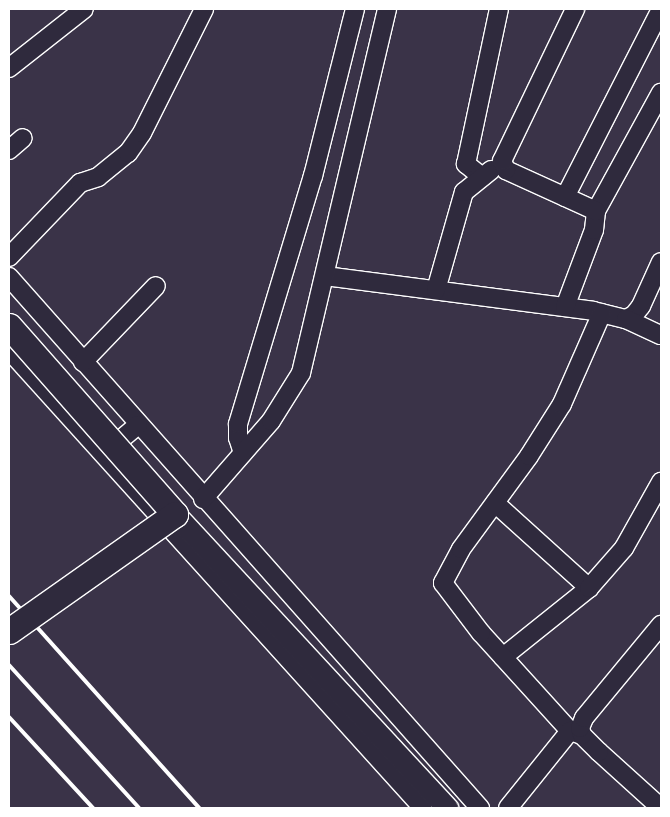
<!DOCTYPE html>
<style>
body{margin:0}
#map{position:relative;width:670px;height:817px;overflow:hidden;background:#3a3348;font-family:Dekko,sans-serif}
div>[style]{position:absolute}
.roads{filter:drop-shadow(1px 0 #fff) drop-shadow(-1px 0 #fff) drop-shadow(0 1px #fff) drop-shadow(0 -1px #fff)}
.minor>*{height:18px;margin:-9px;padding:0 9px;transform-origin:9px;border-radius:9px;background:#2f2a3d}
.major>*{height:21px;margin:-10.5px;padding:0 10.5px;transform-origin:10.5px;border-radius:10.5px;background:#2f2a3d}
.rail>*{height:4px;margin:-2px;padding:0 2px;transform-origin:2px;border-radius:2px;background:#fff}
.bridges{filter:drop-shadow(1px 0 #fff) drop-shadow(-1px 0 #fff) drop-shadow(0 1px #fff) drop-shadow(0 -1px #fff)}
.highway-bridge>*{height:25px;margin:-12.5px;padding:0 12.5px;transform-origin:12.5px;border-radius:12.5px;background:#2f2a3d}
span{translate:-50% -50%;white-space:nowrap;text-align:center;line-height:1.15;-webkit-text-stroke:4px #2f2a3d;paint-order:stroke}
.frame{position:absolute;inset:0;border:10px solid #fff;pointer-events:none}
</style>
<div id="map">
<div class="roads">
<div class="minor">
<i style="left:9px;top:68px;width:95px;rotate:-38.2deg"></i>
<i style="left:9px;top:150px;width:18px;rotate:-41deg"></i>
<i style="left:482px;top:177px;width:21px;rotate:-141deg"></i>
<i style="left:466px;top:164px;width:158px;rotate:-78deg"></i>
<i style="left:565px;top:197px;width:211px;rotate:-62.9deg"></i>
<i style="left:596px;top:211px;width:135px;rotate:-61.2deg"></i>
<i style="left:9px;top:257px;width:103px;rotate:-46.2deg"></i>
<i style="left:80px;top:183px;width:19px;rotate:-18deg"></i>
<i style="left:98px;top:177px;width:38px;rotate:-39deg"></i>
<i style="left:128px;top:153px;width:24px;rotate:-55deg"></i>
<i style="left:142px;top:133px;width:139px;rotate:-63.4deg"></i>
<i style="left:325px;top:276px;width:270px;rotate:7.4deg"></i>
<i style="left:593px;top:311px;width:34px;rotate:14deg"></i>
<i style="left:626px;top:319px;width:9px;rotate:-27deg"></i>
<i style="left:634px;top:315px;width:11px;rotate:-52deg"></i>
<i style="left:641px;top:306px;width:48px;rotate:-65.6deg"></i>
<i style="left:9px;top:277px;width:710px;rotate:48.43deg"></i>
<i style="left:436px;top:290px;width:102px;rotate:-74.1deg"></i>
<i style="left:464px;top:192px;width:35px;rotate:-39deg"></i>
<i style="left:565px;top:307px;width:82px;rotate:-69.4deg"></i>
<i style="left:594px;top:230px;width:19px;rotate:-84deg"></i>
<i style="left:596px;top:211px;width:99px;rotate:-155.5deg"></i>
<i style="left:506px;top:170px;width:10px;rotate:-114deg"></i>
<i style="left:502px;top:161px;width:169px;rotate:-64.3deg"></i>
<i style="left:626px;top:319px;width:38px;rotate:25deg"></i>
<i style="left:9px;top:350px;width:617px;rotate:47.89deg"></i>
<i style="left:83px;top:362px;width:105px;rotate:-46.2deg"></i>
<i style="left:106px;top:452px;width:42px;rotate:-40.2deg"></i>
<i style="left:243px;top:453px;width:16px;rotate:-108deg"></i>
<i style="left:238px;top:438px;width:14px;rotate:-90deg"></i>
<i style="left:238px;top:424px;width:259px;rotate:-73.2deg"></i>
<i style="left:313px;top:176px;width:172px;rotate:-75.9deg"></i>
<i style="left:203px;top:499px;width:103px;rotate:-48.9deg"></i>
<i style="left:271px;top:421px;width:57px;rotate:-58deg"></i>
<i style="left:301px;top:373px;width:374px;rotate:-76.7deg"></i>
<i style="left:495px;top:503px;width:127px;rotate:42.1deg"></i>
<i style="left:503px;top:657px;width:110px;rotate:-38.7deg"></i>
<i style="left:589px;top:588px;width:53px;rotate:-48.8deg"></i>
<i style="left:624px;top:548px;width:76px;rotate:-60.7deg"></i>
<i style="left:582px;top:735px;width:13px;rotate:-162deg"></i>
<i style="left:570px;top:731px;width:132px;rotate:-132.2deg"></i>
<i style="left:481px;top:633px;width:63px;rotate:-127.2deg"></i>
<i style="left:443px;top:583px;width:38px;rotate:-62deg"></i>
<i style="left:461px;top:549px;width:115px;rotate:-53.8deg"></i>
<i style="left:529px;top:456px;width:62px;rotate:-57.6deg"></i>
<i style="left:562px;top:404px;width:99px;rotate:-66.3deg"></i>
<i style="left:508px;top:808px;width:99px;rotate:-51.2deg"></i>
<i style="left:661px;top:808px;width:84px;rotate:-137.9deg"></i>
<i style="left:599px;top:752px;width:24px;rotate:-135deg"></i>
<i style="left:582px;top:735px;width:7px;rotate:-106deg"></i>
<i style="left:580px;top:728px;width:11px;rotate:-68deg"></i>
<i style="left:584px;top:718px;width:121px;rotate:-50.4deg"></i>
</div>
<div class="major">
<i style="left:175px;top:514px;width:401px;rotate:47.2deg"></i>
</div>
</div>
<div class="rail">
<i style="left:9px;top:596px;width:285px;rotate:48.1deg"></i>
<i style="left:9px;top:665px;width:193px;rotate:47.7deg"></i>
<i style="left:9px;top:717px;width:124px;rotate:47.3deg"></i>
</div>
<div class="bridges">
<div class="highway-bridge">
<i style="left:9px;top:326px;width:251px;rotate:48.6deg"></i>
<i style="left:175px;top:514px;width:203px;rotate:144.8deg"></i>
</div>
</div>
<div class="frame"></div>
</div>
